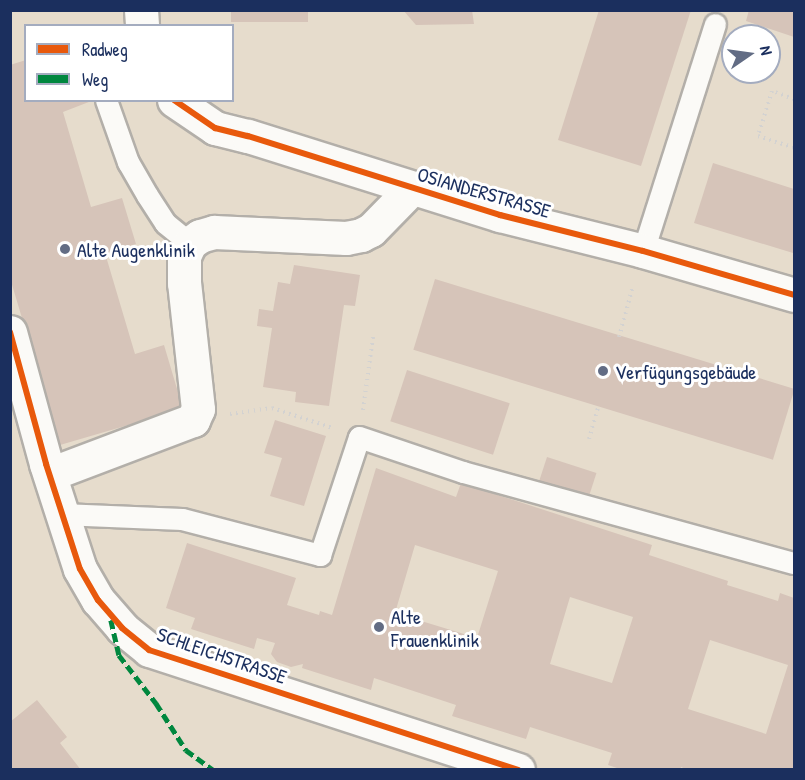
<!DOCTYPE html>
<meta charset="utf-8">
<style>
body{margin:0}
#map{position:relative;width:805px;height:780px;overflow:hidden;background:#e6dccc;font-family:"Patrick Hand",sans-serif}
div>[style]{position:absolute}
.building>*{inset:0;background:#d6c4b9;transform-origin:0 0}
.path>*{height:4px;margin-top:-2px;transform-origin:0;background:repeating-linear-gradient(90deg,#d3d2d1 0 1.5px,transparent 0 6px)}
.roads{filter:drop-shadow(2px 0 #b3afa9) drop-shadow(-2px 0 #b3afa9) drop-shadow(0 2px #b3afa9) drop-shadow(0 -2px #b3afa9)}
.service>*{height:21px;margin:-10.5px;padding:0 10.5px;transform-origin:10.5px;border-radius:10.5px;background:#fbfaf7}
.minor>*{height:33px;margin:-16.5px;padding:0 16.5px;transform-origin:16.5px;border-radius:16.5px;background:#fbfaf7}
.quiet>*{height:4.5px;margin-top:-2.25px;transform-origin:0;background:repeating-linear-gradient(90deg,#00873e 0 9px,transparent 0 13.5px)}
.cycleway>*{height:6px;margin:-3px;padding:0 3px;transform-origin:3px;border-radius:3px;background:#e8590c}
.dots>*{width:16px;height:16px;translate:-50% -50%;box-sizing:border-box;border:3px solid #fff;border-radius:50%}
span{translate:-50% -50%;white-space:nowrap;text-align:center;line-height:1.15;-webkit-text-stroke:6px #fff;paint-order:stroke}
.street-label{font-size:20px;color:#1b2f5e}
.poi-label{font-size:20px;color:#1b2f5e}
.left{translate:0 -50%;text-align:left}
.frame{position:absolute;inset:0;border:12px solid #1b2f5e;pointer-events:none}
.legend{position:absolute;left:24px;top:24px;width:210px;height:78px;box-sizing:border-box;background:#fff;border:2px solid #a4acbf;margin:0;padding:8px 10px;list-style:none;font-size:18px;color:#1b2f5e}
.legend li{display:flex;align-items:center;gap:12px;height:30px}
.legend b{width:30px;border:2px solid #a4acbf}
.north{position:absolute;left:721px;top:24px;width:60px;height:60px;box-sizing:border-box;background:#fff;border:2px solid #a4acbf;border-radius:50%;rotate:77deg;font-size:16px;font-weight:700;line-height:24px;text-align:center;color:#1b2f5e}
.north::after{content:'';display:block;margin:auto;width:21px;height:27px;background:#626c84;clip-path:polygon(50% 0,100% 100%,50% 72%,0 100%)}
</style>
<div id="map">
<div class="building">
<i style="left:231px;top:10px;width:77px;height:12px"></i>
<i style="clip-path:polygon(403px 10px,472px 10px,474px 24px,416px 25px)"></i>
<i style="clip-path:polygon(599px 10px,691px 10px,641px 166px,558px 140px)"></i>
<i style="clip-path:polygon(749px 10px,794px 10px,794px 37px,746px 21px)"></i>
<i style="clip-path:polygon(26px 60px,26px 100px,94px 100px,63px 112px,91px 207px,122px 198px,136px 244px,105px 253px,135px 354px,164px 345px,183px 409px,60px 445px,10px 278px,10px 65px)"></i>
<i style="clip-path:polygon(713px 163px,794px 189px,793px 253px,694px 223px)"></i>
<i style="clip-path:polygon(294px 265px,360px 275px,355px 306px,344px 305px,329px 406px,295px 402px,296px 392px,263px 387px,272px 328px,257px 326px,259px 309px,273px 311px,278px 282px,290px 284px)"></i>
<i style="left:435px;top:279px;width:376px;height:74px;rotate:17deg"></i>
<i style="left:407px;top:370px;width:108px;height:54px;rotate:18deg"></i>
<i style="clip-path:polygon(275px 420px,326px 436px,304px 506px,270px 496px,282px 458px,264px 453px)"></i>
<i style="left:547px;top:457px;width:52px;height:29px;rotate:18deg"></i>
<i style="clip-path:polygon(evenodd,376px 468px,456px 497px,461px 483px,652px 545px,649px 555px,728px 581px,727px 585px,778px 601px,780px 593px,794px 598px,794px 770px,688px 770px,681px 767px,680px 770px,623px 770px,608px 765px,612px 753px,530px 727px,526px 739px,452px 716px,456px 705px,374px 678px,371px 690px,302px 668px,303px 664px,291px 667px,277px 662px,271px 654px,275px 643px,257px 638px,254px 649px,191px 629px,195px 618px,166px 608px,187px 543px,296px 578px,287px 605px,319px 615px,320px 611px,332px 615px,376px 468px,415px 545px,498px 571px,477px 638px,395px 613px,415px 545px,376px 468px,570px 597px,633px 617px,612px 683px,550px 664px,570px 597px,376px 468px,710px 640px,788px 665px,766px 734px,688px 709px,710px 640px)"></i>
<i style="clip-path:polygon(37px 700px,67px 737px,60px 743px,81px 770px,10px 770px,10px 722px)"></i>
</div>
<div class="path">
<i style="left:794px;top:99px;width:23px;rotate:-160deg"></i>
<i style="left:772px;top:91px;width:47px;rotate:107.3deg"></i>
<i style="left:758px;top:136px;width:38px;rotate:18deg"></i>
<i style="left:619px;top:337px;width:53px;rotate:-74.6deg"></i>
<i style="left:363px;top:410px;width:74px;rotate:-82.2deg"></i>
<i style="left:230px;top:414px;width:42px;rotate:-8.1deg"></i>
<i style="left:272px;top:408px;width:64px;rotate:18.2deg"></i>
<i style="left:589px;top:439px;width:32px;rotate:-74deg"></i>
</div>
<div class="roads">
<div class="service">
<i style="left:106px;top:100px;width:66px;rotate:70.5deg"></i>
<i style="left:128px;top:162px;width:38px;rotate:60deg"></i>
<i style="left:147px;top:195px;width:33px;rotate:57deg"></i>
<i style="left:165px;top:223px;width:32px;rotate:39deg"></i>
<i style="left:643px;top:251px;width:238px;rotate:-72.4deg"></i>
<i style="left:61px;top:514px;width:121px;rotate:2.4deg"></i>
<i style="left:182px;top:519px;width:143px;rotate:14.6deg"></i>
<i style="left:320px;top:555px;width:124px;rotate:-71.7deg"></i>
<i style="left:359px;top:437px;width:110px;rotate:18.6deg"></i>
<i style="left:463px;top:472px;width:343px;rotate:15.4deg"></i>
</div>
<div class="minor">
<i style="left:141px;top:10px;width:16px;rotate:86deg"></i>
<i style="left:174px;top:100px;width:50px;rotate:34.3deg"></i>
<i style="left:215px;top:128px;width:34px;rotate:14deg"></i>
<i style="left:248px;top:136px;width:264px;rotate:17.4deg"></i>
<i style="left:500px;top:215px;width:147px;rotate:14.1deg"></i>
<i style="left:643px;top:251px;width:157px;rotate:16.2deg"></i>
<i style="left:10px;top:332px;width:137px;rotate:74.7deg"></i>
<i style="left:46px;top:464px;width:110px;rotate:72.1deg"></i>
<i style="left:80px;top:569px;width:36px;rotate:60deg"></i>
<i style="left:98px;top:600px;width:37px;rotate:49deg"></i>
<i style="left:122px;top:628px;width:35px;rotate:39deg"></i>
<i style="left:149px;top:650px;width:388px;rotate:18deg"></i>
<i style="left:50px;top:474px;width:153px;rotate:-20.7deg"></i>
<i style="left:193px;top:420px;width:12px;rotate:-66deg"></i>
<i style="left:198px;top:409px;width:127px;rotate:-96.3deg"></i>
<i style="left:184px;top:283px;width:27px;rotate:-90deg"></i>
<i style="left:184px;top:256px;width:14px;rotate:-65deg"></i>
<i style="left:190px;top:243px;width:12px;rotate:-35deg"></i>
<i style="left:200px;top:236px;width:15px;rotate:-16deg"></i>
<i style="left:214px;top:232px;width:132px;rotate:2.6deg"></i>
<i style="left:346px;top:238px;width:15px;rotate:-11deg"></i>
<i style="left:361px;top:235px;width:11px;rotate:-27deg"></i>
<i style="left:371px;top:230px;width:57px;rotate:-45.7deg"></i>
</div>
</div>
<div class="quiet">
<i style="left:111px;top:620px;width:36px;rotate:77deg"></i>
<i style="left:119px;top:655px;width:61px;rotate:52.4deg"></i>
<i style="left:156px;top:703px;width:56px;rotate:57.4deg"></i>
<i style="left:186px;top:750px;width:34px;rotate:36deg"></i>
</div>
<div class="cycleway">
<i style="left:174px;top:100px;width:50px;rotate:34.3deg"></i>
<i style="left:215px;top:128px;width:34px;rotate:14deg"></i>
<i style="left:248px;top:136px;width:264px;rotate:17.4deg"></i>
<i style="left:500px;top:215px;width:147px;rotate:14.1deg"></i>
<i style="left:643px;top:251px;width:157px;rotate:16.2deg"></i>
<i style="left:10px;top:332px;width:137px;rotate:74.7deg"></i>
<i style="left:46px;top:464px;width:110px;rotate:72.1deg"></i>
<i style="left:80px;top:569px;width:36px;rotate:60deg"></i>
<i style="left:98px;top:600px;width:37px;rotate:49deg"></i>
<i style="left:122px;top:628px;width:35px;rotate:39deg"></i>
<i style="left:149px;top:650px;width:388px;rotate:18deg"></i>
</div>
<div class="dots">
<i style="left:65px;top:249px;background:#626c84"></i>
<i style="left:603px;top:371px;background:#626c84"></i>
<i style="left:379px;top:627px;background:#626c84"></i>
</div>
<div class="street-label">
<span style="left:484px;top:192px;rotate:16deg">OSIANDERSTRASSE</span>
<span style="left:222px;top:655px;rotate:19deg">SCHLEICHSTRASSE</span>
</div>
<div class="poi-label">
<span class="left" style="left:77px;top:249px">Alte Augenklinik</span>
<span class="left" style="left:615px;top:371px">Verfügungsgebäude</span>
<span class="left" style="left:391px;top:628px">Alte<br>Frauenklinik</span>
</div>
<div class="frame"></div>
<ul class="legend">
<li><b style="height:8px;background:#e8590c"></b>Radweg</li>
<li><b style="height:8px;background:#00873e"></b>Weg</li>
</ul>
<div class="north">N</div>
</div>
